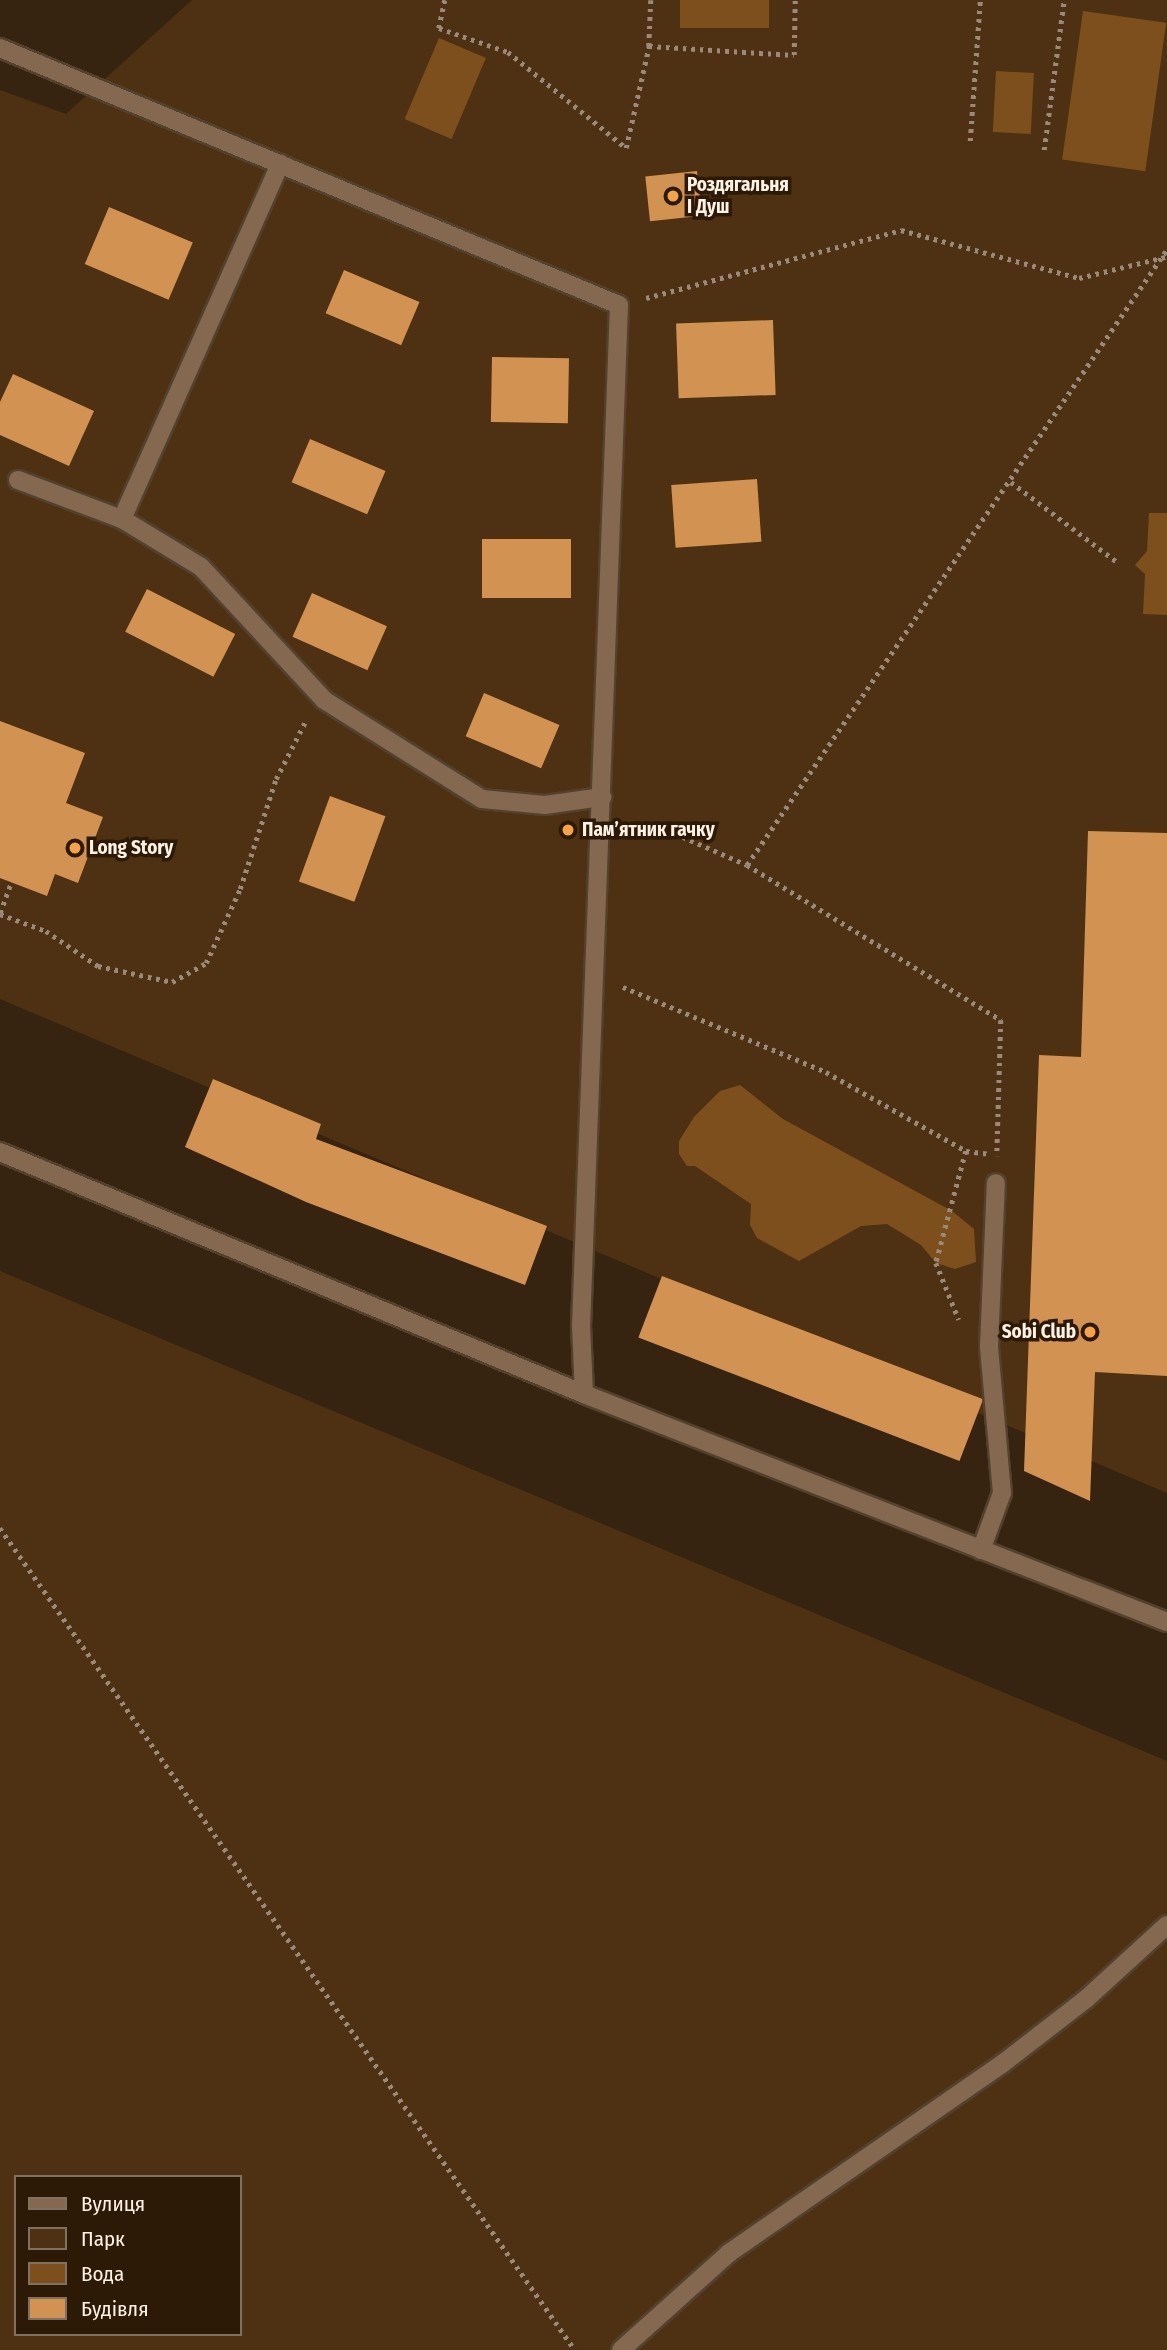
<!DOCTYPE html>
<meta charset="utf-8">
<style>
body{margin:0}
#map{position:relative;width:1167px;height:2350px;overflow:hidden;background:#372410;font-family:"Fira Sans Condensed",sans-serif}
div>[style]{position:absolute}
.green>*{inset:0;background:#4e3112}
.water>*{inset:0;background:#7d4f1d;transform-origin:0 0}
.building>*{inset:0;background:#d19252;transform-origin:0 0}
.path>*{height:4.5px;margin-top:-2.25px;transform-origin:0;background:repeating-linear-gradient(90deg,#9a8a7a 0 3.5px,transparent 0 8.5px)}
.roads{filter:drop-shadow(2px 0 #53412e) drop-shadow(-2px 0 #53412e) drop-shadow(0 2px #53412e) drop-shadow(0 -2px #53412e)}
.minor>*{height:18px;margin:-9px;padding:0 9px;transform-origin:9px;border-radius:9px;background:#846950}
.dots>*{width:19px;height:19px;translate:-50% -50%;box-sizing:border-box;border:4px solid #2c1a06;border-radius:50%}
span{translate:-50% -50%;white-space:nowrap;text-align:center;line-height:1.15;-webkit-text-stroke:7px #2c1a06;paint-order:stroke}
.poi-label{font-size:19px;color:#fef1e5;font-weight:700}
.left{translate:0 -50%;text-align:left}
.right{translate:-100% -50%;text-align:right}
.legend{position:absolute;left:14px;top:2175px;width:228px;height:161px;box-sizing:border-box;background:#2c1a06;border:2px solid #80705f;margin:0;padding:9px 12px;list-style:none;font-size:21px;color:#fef1e5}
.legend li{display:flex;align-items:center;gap:14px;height:35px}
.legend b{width:35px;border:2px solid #80705f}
</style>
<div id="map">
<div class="green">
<i style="clip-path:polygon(192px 0,1167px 0,1167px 1493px,0 999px,0 90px,66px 114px)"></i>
<i style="clip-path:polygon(evenodd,0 1271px,1167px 1761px,1167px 2350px,0 2350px,0 1271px,16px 2177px,240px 2177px,240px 2334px,16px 2334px,16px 2177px)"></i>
</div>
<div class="water">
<i style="left:680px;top:0;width:89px;height:28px"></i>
<i style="left:1083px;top:11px;width:84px;height:150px;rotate:8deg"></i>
<i style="left:439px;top:38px;width:51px;height:88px;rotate:23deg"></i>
<i style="left:996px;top:71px;width:38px;height:61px;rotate:3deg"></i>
<i style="clip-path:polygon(1149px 513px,1167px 513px,1167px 615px,1143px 614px,1145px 574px,1135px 565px,1147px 551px)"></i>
<i style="clip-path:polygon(740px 1085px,783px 1119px,952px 1211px,974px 1229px,976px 1262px,955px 1269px,936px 1263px,921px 1245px,887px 1224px,861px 1226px,799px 1261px,757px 1238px,750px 1225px,751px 1204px,695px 1166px,687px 1166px,679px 1154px,679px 1141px,694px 1117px,720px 1091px)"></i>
</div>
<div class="building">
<i style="left:697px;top:171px;width:45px;height:52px;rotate:84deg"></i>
<i style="left:109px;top:207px;width:91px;height:62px;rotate:23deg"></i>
<i style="left:344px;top:270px;width:82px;height:47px;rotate:23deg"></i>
<i style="left:773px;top:320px;width:75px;height:97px;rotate:88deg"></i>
<i style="left:492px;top:357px;width:77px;height:65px;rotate:1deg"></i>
<i style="clip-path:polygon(13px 374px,94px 411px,69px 466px,0 435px,0 402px)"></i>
<i style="left:310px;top:439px;width:82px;height:47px;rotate:23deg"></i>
<i style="left:757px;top:479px;width:63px;height:86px;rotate:86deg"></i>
<i style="left:482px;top:539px;width:89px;height:59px"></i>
<i style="left:147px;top:589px;width:99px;height:48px;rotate:27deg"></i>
<i style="left:312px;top:593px;width:82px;height:48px;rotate:24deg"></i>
<i style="left:484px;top:693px;width:82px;height:47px;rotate:23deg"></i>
<i style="clip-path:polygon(0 721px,85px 753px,66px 803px,103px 817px,78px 883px,55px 874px,47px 896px,0 878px)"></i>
<i style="left:330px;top:796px;width:59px;height:91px;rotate:20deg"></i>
<i style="clip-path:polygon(1088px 831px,1167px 833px,1167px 1376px,1095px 1372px,1090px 1501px,1024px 1471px,1039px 1055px,1081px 1057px)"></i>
<i style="clip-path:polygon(213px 1079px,321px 1124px,316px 1139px,547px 1226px,525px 1285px,306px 1202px,185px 1147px)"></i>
<i style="left:662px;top:1276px;width:344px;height:66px;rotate:21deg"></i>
</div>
<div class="path">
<i style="left:445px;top:0;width:29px;rotate:102deg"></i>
<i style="left:439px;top:28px;width:73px;rotate:19.2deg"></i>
<i style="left:508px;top:52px;width:152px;rotate:39.1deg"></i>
<i style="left:626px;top:148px;width:105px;rotate:-77.3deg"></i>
<i style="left:651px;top:0;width:46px;rotate:92.5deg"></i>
<i style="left:649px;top:46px;width:145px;rotate:3.6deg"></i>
<i style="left:794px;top:55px;width:55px;rotate:-89deg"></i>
<i style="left:970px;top:141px;width:141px;rotate:-85.9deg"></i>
<i style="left:1044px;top:150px;width:151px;rotate:-82.4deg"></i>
<i style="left:646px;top:298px;width:264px;rotate:-14.9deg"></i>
<i style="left:901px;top:230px;width:184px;rotate:15.1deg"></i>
<i style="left:1079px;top:278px;width:89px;rotate:-13.7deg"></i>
<i style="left:1011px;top:482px;width:133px;rotate:37deg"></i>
<i style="left:627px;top:823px;width:41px;rotate:9.9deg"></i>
<i style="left:667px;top:830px;width:87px;rotate:23.6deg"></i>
<i style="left:747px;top:865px;width:298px;rotate:31.4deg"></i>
<i style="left:1001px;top:1020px;width:136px;rotate:91.7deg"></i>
<i style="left:747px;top:865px;width:746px;rotate:-55.71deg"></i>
<i style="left:0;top:913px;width:32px;rotate:-70deg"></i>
<i style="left:0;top:914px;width:49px;rotate:20.3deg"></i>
<i style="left:46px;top:931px;width:63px;rotate:33.9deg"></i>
<i style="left:98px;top:966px;width:76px;rotate:12.2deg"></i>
<i style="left:172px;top:982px;width:39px;rotate:-29deg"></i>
<i style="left:206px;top:963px;width:81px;rotate:-65.3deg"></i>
<i style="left:240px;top:889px;width:116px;rotate:-71.9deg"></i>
<i style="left:276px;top:779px;width:66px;rotate:-63deg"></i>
<i style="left:623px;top:987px;width:220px;rotate:22.7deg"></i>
<i style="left:826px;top:1072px;width:161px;rotate:29.4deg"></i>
<i style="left:966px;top:1151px;width:116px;rotate:105deg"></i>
<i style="left:936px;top:1263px;width:61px;rotate:68deg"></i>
<i style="left:966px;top:1151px;width:23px;rotate:7deg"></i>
<i style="left:0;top:1528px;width:1003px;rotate:55.03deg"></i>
</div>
<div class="roads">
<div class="minor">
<i style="left:0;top:48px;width:670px;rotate:22.55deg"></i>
<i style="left:619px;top:305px;width:1021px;rotate:92.13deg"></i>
<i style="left:581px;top:1325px;width:69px;rotate:87.5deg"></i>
<i style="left:18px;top:480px;width:111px;rotate:20.6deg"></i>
<i style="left:122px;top:519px;width:92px;rotate:31.3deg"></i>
<i style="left:201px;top:567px;width:181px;rotate:47.2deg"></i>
<i style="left:324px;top:700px;width:186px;rotate:32.1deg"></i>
<i style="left:482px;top:799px;width:63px;rotate:5.4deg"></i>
<i style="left:545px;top:805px;width:58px;rotate:-8deg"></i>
<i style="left:122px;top:519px;width:389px;rotate:-66deg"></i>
<i style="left:0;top:1152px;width:632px;rotate:22.51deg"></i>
<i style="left:584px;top:1394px;width:626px;rotate:21.36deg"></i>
<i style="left:981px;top:1550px;width:61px;rotate:-69.8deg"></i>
<i style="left:1002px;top:1493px;width:147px;rotate:-95.1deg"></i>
<i style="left:989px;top:1347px;width:164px;rotate:-87.6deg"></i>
<i style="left:621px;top:2350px;width:145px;rotate:-41.9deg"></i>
<i style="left:729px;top:2253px;width:332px;rotate:-34.7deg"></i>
<i style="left:1002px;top:2064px;width:106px;rotate:-37.7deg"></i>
<i style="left:1086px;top:1999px;width:110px;rotate:-42.4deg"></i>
</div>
</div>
<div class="dots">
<i style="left:673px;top:196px;background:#f6a247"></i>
<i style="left:568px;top:830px;background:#f6a247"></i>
<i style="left:75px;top:848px;background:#f6a247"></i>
<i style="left:1090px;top:1332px;background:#f6a247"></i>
</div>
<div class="poi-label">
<span class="left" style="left:687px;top:196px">Роздягальня<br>І Душ</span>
<span class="left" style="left:582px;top:830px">Памʼятник гачку</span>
<span class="left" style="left:89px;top:848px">Long Story</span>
<span class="right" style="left:1076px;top:1332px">Sobi Club</span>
</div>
<ul class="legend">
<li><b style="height:9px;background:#846950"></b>Вулиця</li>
<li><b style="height:19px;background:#4e3112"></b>Парк</li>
<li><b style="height:19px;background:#7d4f1d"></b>Вода</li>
<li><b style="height:19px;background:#d19252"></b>Будівля</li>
</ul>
</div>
